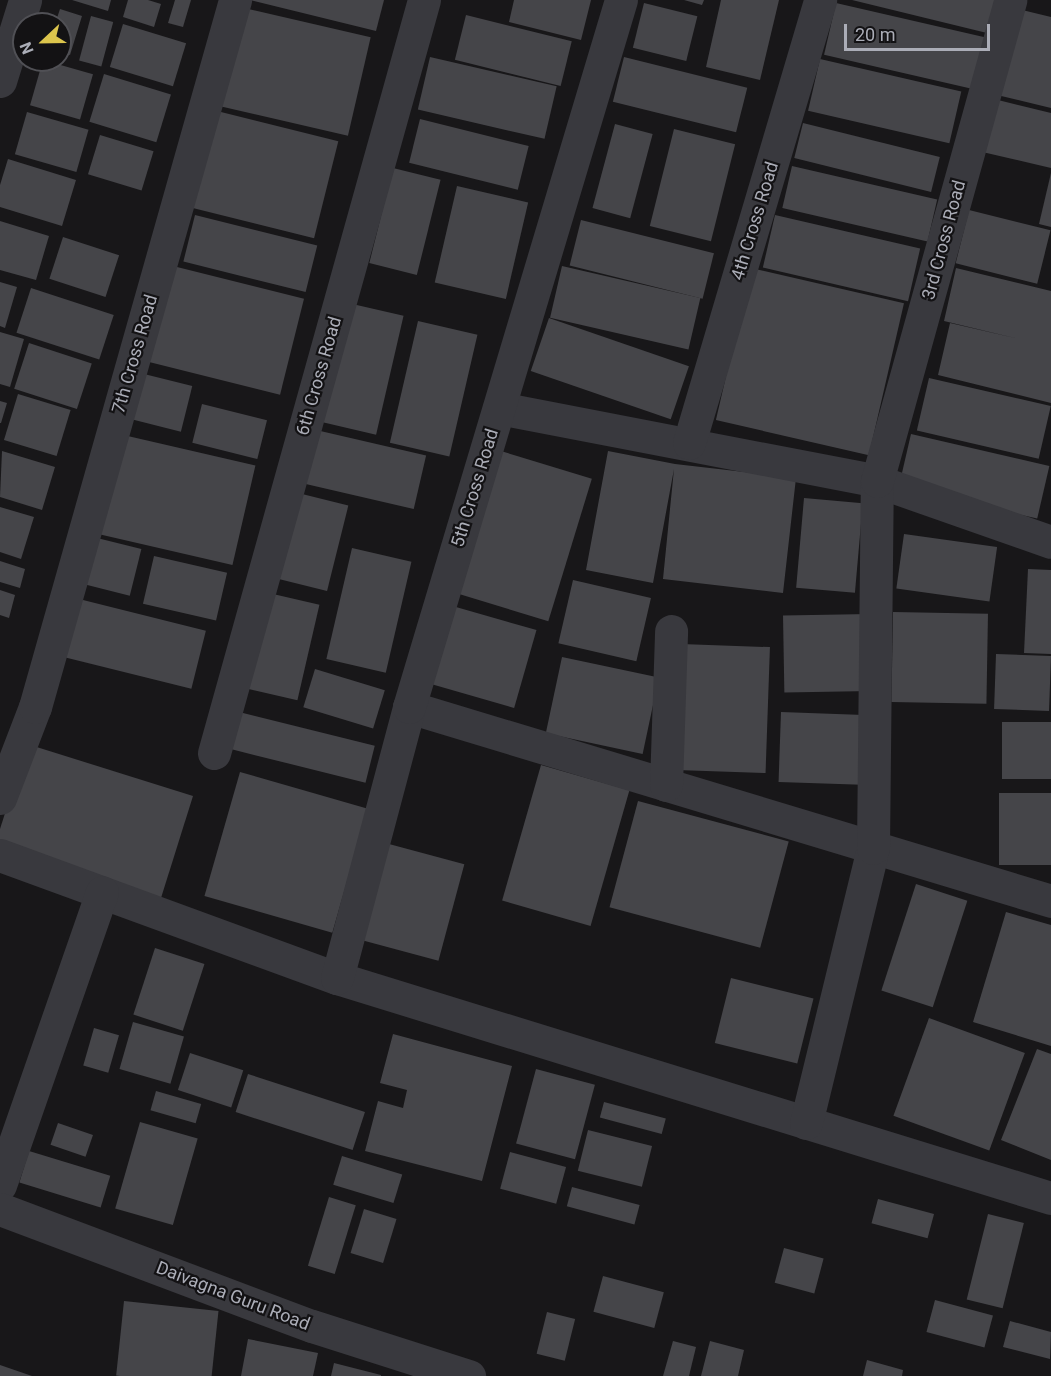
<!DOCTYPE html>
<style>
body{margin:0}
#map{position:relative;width:1051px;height:1376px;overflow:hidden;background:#181719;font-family:Roboto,sans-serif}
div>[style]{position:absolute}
.building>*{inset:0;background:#454549;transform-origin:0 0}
.minor>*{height:33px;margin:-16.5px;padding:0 16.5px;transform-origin:16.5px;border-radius:16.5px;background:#39393e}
span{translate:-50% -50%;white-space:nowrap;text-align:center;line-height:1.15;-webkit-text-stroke:4.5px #131214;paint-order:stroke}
.street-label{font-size:18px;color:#abadb7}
.north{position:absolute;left:12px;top:12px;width:60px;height:60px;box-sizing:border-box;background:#131214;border:2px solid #505055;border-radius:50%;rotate:248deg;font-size:16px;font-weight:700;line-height:24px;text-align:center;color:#abadb7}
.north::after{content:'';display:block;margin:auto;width:21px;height:27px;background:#dcc54d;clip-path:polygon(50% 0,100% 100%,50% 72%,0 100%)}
.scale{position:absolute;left:844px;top:24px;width:146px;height:27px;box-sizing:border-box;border:3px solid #abadb7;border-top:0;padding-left:8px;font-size:18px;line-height:21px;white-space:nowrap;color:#abadb7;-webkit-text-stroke:4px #131214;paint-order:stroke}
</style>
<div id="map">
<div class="building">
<i style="clip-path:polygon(72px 0,111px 0,108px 11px)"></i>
<i style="clip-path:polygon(128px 0,148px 0,161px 4px,154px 27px,123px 17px)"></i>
<i style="clip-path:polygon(175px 0,191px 0,183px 27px,168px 23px)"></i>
<i style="clip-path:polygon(250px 0,384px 0,376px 31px)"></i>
<i style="clip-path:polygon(514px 0,591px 0,581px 40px,509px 22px)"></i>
<i style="clip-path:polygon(684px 0,704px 0,702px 5px)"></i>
<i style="clip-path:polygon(721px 0,779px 0,760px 80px,706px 67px)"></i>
<i style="clip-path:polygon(852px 0,995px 0,987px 33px)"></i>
<i style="left:644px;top:3px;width:55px;height:46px;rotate:14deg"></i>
<i style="left:836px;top:3px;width:156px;height:53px;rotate:13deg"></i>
<i style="left:244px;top:8px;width:130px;height:101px;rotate:13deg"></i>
<i style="clip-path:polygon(60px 9px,82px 16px,70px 55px,60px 52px,60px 24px,55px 24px)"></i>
<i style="clip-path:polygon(1018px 9px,1051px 17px,1051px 108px,997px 95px)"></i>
<i style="left:466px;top:15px;width:109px;height:46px;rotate:14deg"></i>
<i style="left:91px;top:16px;width:23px;height:46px;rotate:15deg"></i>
<i style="left:123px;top:24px;width:66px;height:45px;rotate:17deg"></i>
<i style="left:430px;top:57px;width:130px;height:54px;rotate:13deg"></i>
<i style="left:624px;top:57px;width:127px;height:46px;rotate:14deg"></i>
<i style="left:820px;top:59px;width:145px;height:53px;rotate:13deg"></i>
<i style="left:43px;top:60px;width:52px;height:47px;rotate:16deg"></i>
<i style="left:104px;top:74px;width:70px;height:50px;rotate:17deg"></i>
<i style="clip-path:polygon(990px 98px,1051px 113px,1051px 168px,978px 151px)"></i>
<i style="left:217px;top:111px;width:125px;height:100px;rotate:14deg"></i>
<i style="left:27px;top:112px;width:64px;height:44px;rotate:16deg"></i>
<i style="left:420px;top:119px;width:112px;height:45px;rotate:14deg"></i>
<i style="left:803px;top:123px;width:141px;height:36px;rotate:14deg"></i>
<i style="left:615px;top:124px;width:39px;height:87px;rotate:15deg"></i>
<i style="left:674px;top:129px;width:63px;height:100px;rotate:14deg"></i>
<i style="left:100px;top:135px;width:56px;height:41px;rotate:17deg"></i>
<i style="clip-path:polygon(8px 159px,76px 180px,62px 226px,0 207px,0 185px)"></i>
<i style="left:792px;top:166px;width:149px;height:43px;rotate:13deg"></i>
<i style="left:393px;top:168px;width:49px;height:98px;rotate:14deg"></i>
<i style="clip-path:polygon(1051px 173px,1051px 227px,1039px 224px)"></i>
<i style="left:457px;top:186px;width:73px;height:99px;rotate:13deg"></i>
<i style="left:969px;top:210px;width:84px;height:55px;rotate:14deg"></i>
<i style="left:195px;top:215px;width:126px;height:48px;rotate:14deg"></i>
<i style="left:775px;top:215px;width:149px;height:54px;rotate:13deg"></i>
<i style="left:581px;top:220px;width:137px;height:47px;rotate:14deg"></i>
<i style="clip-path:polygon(0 221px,49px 236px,36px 280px,0 270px)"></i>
<i style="left:63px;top:237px;width:59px;height:44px;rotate:18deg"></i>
<i style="left:173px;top:266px;width:135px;height:99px;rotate:14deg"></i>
<i style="left:562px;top:266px;width:142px;height:53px;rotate:13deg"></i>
<i style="left:751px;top:268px;width:157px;height:156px;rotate:13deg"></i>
<i style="clip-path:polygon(956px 268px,1051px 291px,1051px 403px,938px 375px,950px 323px,1023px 340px,944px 321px)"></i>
<i style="clip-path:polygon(0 282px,17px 287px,5px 328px,0 326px)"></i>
<i style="left:31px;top:288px;width:87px;height:47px;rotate:18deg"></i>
<i style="left:348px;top:303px;width:57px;height:122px;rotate:13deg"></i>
<i style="left:549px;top:318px;width:148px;height:56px;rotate:19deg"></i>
<i style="left:418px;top:321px;width:61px;height:125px;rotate:13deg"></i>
<i style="clip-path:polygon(0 332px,24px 339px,10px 387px,0 384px)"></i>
<i style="left:29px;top:343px;width:66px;height:48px;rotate:18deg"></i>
<i style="left:136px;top:372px;width:58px;height:47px;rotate:14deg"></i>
<i style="left:929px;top:378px;width:125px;height:54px;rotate:13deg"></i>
<i style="left:18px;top:394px;width:55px;height:48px;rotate:17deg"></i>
<i style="clip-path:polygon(0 401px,7px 403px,1px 423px,0 423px)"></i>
<i style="left:202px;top:404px;width:67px;height:40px;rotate:14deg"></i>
<i style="left:316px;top:430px;width:113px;height:55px;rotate:13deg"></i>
<i style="left:119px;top:434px;width:140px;height:102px;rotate:13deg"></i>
<i style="left:911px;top:434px;width:142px;height:54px;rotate:13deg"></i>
<i style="clip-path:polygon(2px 451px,55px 467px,42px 510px,0 497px)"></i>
<i style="left:501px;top:451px;width:95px;height:149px;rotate:17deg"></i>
<i style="clip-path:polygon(608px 451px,675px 464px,796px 478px,783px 593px,663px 579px,674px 469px,653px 583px,586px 570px)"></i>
<i style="left:294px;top:492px;width:56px;height:88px;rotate:14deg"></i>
<i style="left:804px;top:498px;width:59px;height:90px;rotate:5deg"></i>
<i style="clip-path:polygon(0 507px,34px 517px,21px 559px,0 552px)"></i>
<i style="left:904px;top:534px;width:94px;height:55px;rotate:8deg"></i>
<i style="left:89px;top:536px;width:54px;height:48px;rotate:14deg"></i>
<i style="left:352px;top:548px;width:61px;height:114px;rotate:13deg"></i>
<i style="left:154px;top:556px;width:75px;height:49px;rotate:13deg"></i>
<i style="clip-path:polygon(0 561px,25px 569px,20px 588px,0 582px)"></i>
<i style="clip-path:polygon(1028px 569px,1051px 570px,1051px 654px,1024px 653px)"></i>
<i style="left:573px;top:580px;width:80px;height:65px;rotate:13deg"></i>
<i style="clip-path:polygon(0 590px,15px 595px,9px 618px,0 615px)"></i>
<i style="left:260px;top:591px;width:61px;height:98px;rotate:13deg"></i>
<i style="left:71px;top:597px;width:139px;height:60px;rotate:14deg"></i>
<i style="left:449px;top:605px;width:91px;height:81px;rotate:16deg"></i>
<i style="left:893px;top:612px;width:95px;height:90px;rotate:1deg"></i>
<i style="left:870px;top:614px;width:77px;height:87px;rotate:89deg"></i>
<i style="left:681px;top:644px;width:89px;height:126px;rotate:2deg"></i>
<i style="left:996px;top:654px;width:55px;height:55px;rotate:2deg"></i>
<i style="left:562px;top:657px;width:99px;height:78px;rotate:12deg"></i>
<i style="left:315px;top:669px;width:73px;height:40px;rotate:17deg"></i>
<i style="left:235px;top:711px;width:144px;height:38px;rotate:14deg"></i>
<i style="left:781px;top:712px;width:83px;height:70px;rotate:2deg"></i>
<i style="left:1002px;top:722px;width:49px;height:57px"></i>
<i style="clip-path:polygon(27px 744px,193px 796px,161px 898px,0 847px,0 829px)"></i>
<i style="left:541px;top:765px;width:92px;height:141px;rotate:16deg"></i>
<i style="left:240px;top:772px;width:133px;height:129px;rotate:16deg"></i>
<i style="left:1051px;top:793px;width:72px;height:52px;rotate:90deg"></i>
<i style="left:638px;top:801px;width:156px;height:110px;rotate:15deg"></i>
<i style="left:389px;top:844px;width:78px;height:100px;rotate:15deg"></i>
<i style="left:916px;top:884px;width:54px;height:112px;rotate:18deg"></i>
<i style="clip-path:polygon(1006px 912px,1051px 925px,1051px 1046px,973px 1022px)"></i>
<i style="left:155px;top:948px;width:52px;height:70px;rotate:18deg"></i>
<i style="left:731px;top:978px;width:85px;height:67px;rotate:14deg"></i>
<i style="left:929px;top:1018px;width:102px;height:104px;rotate:20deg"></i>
<i style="left:133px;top:1022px;width:53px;height:49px;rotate:16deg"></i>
<i style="left:94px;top:1028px;width:26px;height:39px;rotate:16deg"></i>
<i style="clip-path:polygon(393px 1034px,512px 1066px,482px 1181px,365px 1151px,378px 1101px,403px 1108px,407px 1090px,380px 1083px)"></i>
<i style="clip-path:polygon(1037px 1049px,1051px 1054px,1051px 1160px,1001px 1140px)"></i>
<i style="left:190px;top:1053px;width:56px;height:39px;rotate:18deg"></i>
<i style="left:536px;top:1069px;width:61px;height:77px;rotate:15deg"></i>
<i style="left:248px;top:1074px;width:123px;height:40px;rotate:18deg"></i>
<i style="left:156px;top:1091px;width:47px;height:20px;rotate:16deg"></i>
<i style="left:604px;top:1102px;width:64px;height:16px;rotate:15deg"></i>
<i style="left:140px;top:1122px;width:60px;height:90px;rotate:16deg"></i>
<i style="left:58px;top:1123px;width:37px;height:23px;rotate:19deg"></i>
<i style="left:588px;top:1130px;width:66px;height:42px;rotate:14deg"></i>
<i style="left:29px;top:1151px;width:85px;height:33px;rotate:17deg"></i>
<i style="left:510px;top:1152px;width:58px;height:38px;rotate:15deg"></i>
<i style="left:342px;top:1156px;width:63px;height:30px;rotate:17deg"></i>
<i style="left:572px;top:1187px;width:70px;height:20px;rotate:15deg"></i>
<i style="left:329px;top:1197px;width:28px;height:72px;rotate:17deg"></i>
<i style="left:878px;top:1199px;width:58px;height:25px;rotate:15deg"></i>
<i style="left:364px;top:1209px;width:34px;height:46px;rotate:17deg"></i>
<i style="left:988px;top:1214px;width:37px;height:88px;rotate:14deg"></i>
<i style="left:784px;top:1248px;width:41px;height:36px;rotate:15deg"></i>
<i style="left:603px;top:1276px;width:63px;height:37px;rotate:15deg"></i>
<i style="left:935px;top:1300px;width:60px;height:33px;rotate:15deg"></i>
<i style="left:124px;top:1301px;width:95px;height:75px;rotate:6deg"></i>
<i style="left:547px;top:1312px;width:29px;height:43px;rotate:14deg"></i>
<i style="clip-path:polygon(1010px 1321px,1051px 1332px,1050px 1359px,1003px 1347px)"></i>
<i style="clip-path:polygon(248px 1339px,318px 1353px,313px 1376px,241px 1376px)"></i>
<i style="clip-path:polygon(673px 1341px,696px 1347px,689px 1376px,663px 1376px)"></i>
<i style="clip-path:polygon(710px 1341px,744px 1350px,738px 1376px,701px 1376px)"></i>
<i style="clip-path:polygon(867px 1360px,903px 1370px,902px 1376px,863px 1376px)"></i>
<i style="clip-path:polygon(334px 1363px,381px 1375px,381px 1376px,331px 1376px)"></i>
<i style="clip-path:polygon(0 1365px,32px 1376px,0 1376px)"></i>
</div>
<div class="minor">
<i style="left:0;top:81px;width:85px;rotate:-72.8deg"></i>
<i style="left:499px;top:408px;width:385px;rotate:10.9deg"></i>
<i style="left:877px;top:481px;width:184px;rotate:19.3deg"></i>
<i style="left:689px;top:443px;width:462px;rotate:-73.5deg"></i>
<i style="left:409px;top:707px;width:671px;rotate:16.81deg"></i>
<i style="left:214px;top:753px;width:782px;rotate:-74.42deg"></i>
<i style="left:666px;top:785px;width:154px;rotate:-88.1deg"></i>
<i style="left:0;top:798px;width:97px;rotate:-69deg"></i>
<i style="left:35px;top:707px;width:735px;rotate:-74.2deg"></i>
<i style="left:0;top:855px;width:359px;rotate:20.1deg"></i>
<i style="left:337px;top:978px;width:747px;rotate:17.13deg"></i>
<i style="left:337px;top:978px;width:280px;rotate:-75.1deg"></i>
<i style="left:409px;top:707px;width:738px;rotate:-73.31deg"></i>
<i style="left:806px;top:1123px;width:283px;rotate:-76.3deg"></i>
<i style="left:873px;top:848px;width:367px;rotate:-89.4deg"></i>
<i style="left:877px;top:481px;width:499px;rotate:-74.5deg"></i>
<i style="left:0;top:1185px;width:310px;rotate:-70.8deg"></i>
<i style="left:0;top:1209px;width:333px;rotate:20.6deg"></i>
<i style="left:312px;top:1326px;width:165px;rotate:17.7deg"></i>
</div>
<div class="street-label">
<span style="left:755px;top:221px;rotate:-73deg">4th Cross Road</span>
<span style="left:944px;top:240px;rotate:-75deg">3rd Cross Road</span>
<span style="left:135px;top:354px;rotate:-74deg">7th Cross Road</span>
<span style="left:319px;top:376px;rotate:-74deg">6th Cross Road</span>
<span style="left:475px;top:488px;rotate:-73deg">5th Cross Road</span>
<span style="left:233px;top:1296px;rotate:21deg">Daivagna Guru Road</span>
</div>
<div class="north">N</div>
<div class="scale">20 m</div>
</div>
